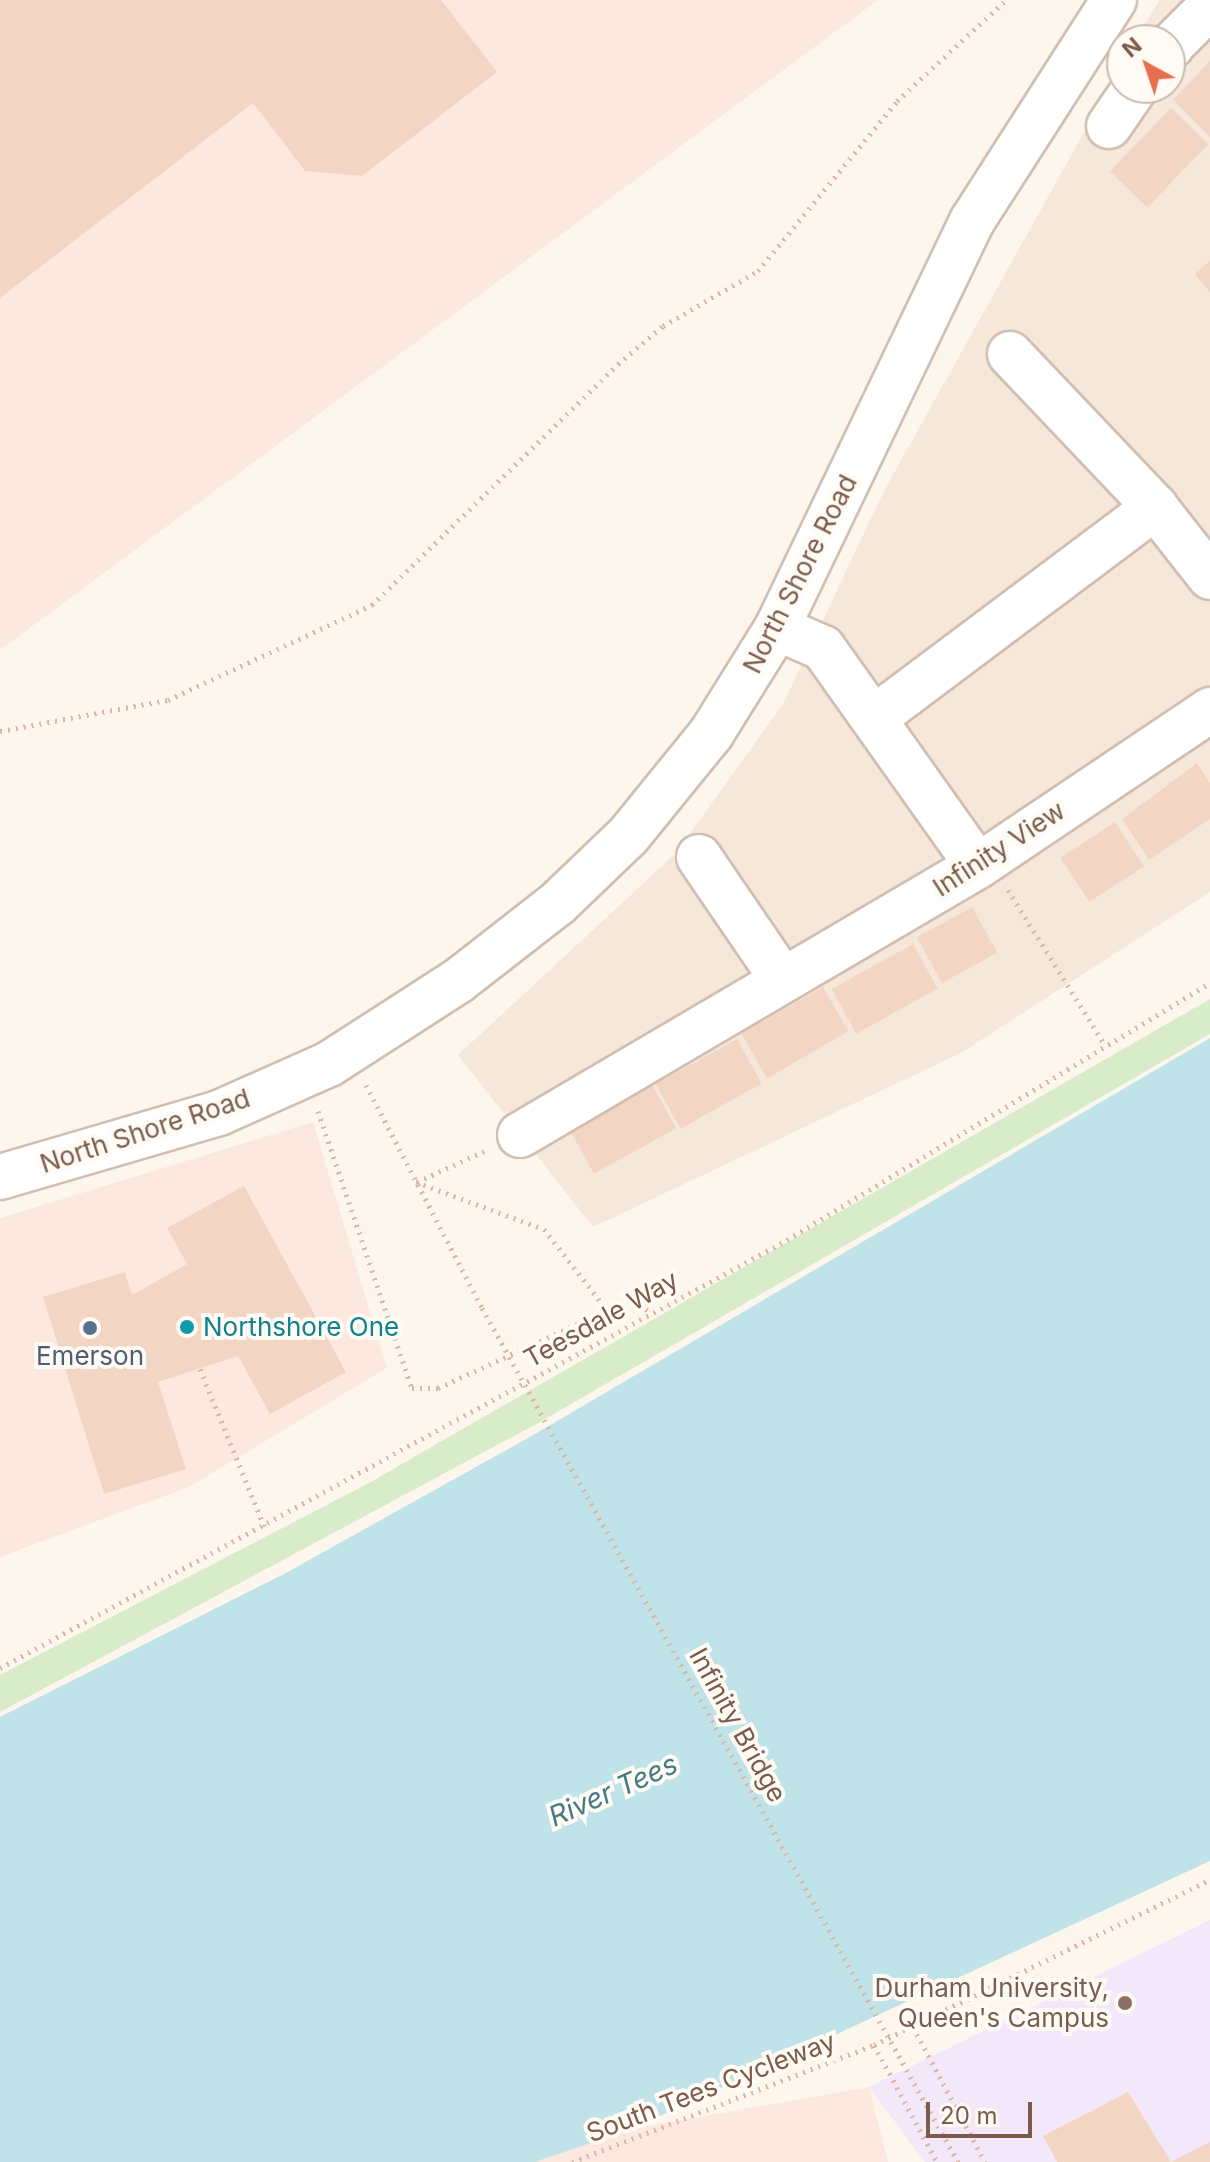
<!DOCTYPE html>
<style>
body{margin:0}
#map{position:relative;width:1210px;height:2162px;overflow:hidden;background:#fdf6ec;font-family:Inter,sans-serif}
div>[style]{position:absolute}
.residential>*{inset:0;background:#f5e8da}
.commercial>*{inset:0;background:#fde8e0}
.education>*{inset:0;background:#f3e8fa}
.green>*{inset:0;background:#d8ecc9}
.water>*{inset:0;background:#bfe3e8}
.building>*{inset:0;background:#f3d5c3;transform-origin:0 0}
.path>*{height:5px;margin-top:-2.5px;transform-origin:0;background:repeating-linear-gradient(90deg,#d9b8a5 0 2px,transparent 0 8px)}
.roads{filter:drop-shadow(2px 0 #d1beb0) drop-shadow(-2px 0 #d1beb0) drop-shadow(0 2px #d1beb0) drop-shadow(0 -2px #d1beb0)}
.minor>*{height:44px;margin:-22px;padding:0 22px;transform-origin:22px;border-radius:22px;background:#fff}
.path-bridge>*{height:5px;margin-top:-2.5px;transform-origin:0;background:repeating-linear-gradient(90deg,#d9b8a5 0 2px,transparent 0 8px)}
.dots>*{width:22px;height:22px;translate:-50% -50%;box-sizing:border-box;border:4px solid #fffaf3;border-radius:50%}
span{translate:-50% -50%;white-space:nowrap;text-align:center;line-height:1.15;-webkit-text-stroke:8px #fffaf3;paint-order:stroke}
.street-label{font-size:26px;color:#7a5c4d}
.culture-label{font-size:26px;color:#0d838f}
.left{translate:0 -50%;text-align:left}
.service-label{font-size:26px;color:#4e5e75}
.education-label{font-size:26px;color:#785e54}
.right{translate:-100% -50%;text-align:right}
.water-label{font-size:28px;color:#437c86;font-style:italic}
.north{position:absolute;left:1106px;top:24px;width:80px;height:80px;box-sizing:border-box;background:#fffaf3;border:2px solid #cabbb1;border-radius:50%;rotate:320deg;font-size:22px;font-weight:700;line-height:32px;text-align:center;color:#7a5c4d}
.north::after{content:'';display:block;margin:auto;width:28px;height:36px;background:#e76f51;clip-path:polygon(50% 0,100% 100%,50% 72%,0 100%)}
.scale{position:absolute;left:926px;top:2102px;width:106px;height:36px;box-sizing:border-box;border:4px solid #7a5c4d;border-top:0;padding-left:10px;font-size:24px;line-height:28px;white-space:nowrap;color:#7a5c4d;-webkit-text-stroke:6px #fffaf3;paint-order:stroke}
</style>
<div id="map">
<div class="residential">
<i style="clip-path:polygon(1160px 0,1210px 0,1210px 892px,961px 1053px,593px 1227px,458px 1055px,676px 853px,783px 704px,884px 491px,1122px 64px,1122px 88px,1170px 88px,1170px 40px,1135px 40px)"></i>
</div>
<div class="commercial">
<i style="clip-path:polygon(0 0,878px 0,0 650px)"></i>
<i style="clip-path:polygon(313px 1122px,387px 1368px,189px 1487px,0 1557px,0 1218px)"></i>
<i style="clip-path:polygon(869px 2087px,888px 2162px,535px 2162px,632px 2129px)"></i>
</div>
<div class="education">
<i style="clip-path:polygon(1210px 1920px,1210px 2162px,925px 2162px,869px 2087px)"></i>
</div>
<div class="green">
<i style="clip-path:polygon(1210px 999px,1210px 1034px,540px 1422px,0 1712px,0 1675px,369px 1483px)"></i>
</div>
<div class="water">
<i style="clip-path:polygon(1210px 1038px,1210px 1861px,632px 2129px,535px 2162px,0 2162px,0 1717px,284px 1574px,535px 1434px)"></i>
</div>
<div class="building">
<i style="clip-path:polygon(0 0,441px 0,497px 72px,362px 176px,305px 171px,253px 103px,0 298px)"></i>
<i style="clip-path:polygon(1210px 61px,1210px 137px,1173px 100px)"></i>
<i style="left:1171px;top:108px;width:52px;height:88px;rotate:44deg"></i>
<i style="clip-path:polygon(1210px 261px,1210px 292px,1195px 274px)"></i>
<i style="clip-path:polygon(1197px 763px,1210px 783px,1210px 819px,1149px 860px,1122px 819px)"></i>
<i style="left:1115px;top:822px;width:53px;height:65px;rotate:57deg"></i>
<i style="left:972px;top:907px;width:52px;height:63px;rotate:61deg"></i>
<i style="left:913px;top:944px;width:51px;height:93px;rotate:61deg"></i>
<i style="left:823px;top:987px;width:51px;height:94px;rotate:60deg"></i>
<i style="left:737px;top:1039px;width:51px;height:93px;rotate:61deg"></i>
<i style="left:650px;top:1081px;width:54px;height:94px;rotate:61deg"></i>
<i style="clip-path:polygon(244px 1186px,346px 1372px,270px 1414px,238px 1356px,158px 1382px,186px 1469px,104px 1494px,43px 1297px,125px 1272px,132px 1295px,187px 1264px,167px 1228px)"></i>
<i style="clip-path:polygon(1128px 2092px,1171px 2162px,1210px 2142px,1210px 2162px,1057px 2162px,1043px 2136px)"></i>
</div>
<div class="path">
<i style="left:0;top:731px;width:171px;rotate:-10.5deg"></i>
<i style="left:168px;top:700px;width:225px;rotate:-25deg"></i>
<i style="left:372px;top:605px;width:344px;rotate:-44.4deg"></i>
<i style="left:618px;top:364px;width:59px;rotate:-40.2deg"></i>
<i style="left:663px;top:326px;width:110px;rotate:-30.1deg"></i>
<i style="left:758px;top:271px;width:220px;rotate:-50.7deg"></i>
<i style="left:897px;top:101px;width:149px;rotate:-42.8deg"></i>
<i style="left:1008px;top:890px;width:183px;rotate:58deg"></i>
<i style="left:366px;top:1085px;width:251px;rotate:62.5deg"></i>
<i style="left:318px;top:1111px;width:293px;rotate:71.3deg"></i>
<i style="left:412px;top:1388px;width:26px"></i>
<i style="left:438px;top:1388px;width:216px;rotate:-24.7deg"></i>
<i style="left:634px;top:1298px;width:24px;rotate:42deg"></i>
<i style="left:416px;top:1182px;width:136px;rotate:20.2deg"></i>
<i style="left:544px;top:1229px;width:103px;rotate:52.1deg"></i>
<i style="left:417px;top:1182px;width:74px;rotate:-24.8deg"></i>
<i style="left:200px;top:1369px;width:170px;rotate:67.8deg"></i>
<i style="left:0;top:1668px;width:888px;rotate:-28.53deg"></i>
<i style="left:780px;top:1244px;width:503px;rotate:-31.26deg"></i>
<i style="left:913px;top:2027px;width:153px;rotate:61.9deg"></i>
<i style="left:874px;top:2045px;width:133px;rotate:61.7deg"></i>
<i style="left:572px;top:2162px;width:324px;rotate:-21.2deg"></i>
<i style="left:874px;top:2045px;width:374px;rotate:-26.2deg"></i>
</div>
<div class="roads">
<div class="minor">
<i style="left:1170px;top:47px;width:57px;rotate:-45.7deg"></i>
<i style="left:1109px;top:126px;width:46px;rotate:-55.6deg"></i>
<i style="left:1010px;top:354px;width:211px;rotate:46.5deg"></i>
<i style="left:1155px;top:507px;width:89px;rotate:51.8deg"></i>
<i style="left:777px;top:628px;width:50px;rotate:23.5deg"></i>
<i style="left:823px;top:648px;width:267px;rotate:54.6deg"></i>
<i style="left:877px;top:716px;width:348px;rotate:-36.9deg"></i>
<i style="left:699px;top:857px;width:149px;rotate:55.7deg"></i>
<i style="left:520px;top:1135px;width:531px;rotate:-30.43deg"></i>
<i style="left:978px;top:866px;width:280px;rotate:-33.9deg"></i>
<i style="left:0;top:1177px;width:228px;rotate:-16.3deg"></i>
<i style="left:219px;top:1113px;width:120px;rotate:-24deg"></i>
<i style="left:329px;top:1064px;width:153px;rotate:-32.8deg"></i>
<i style="left:458px;top:981px;width:125px;rotate:-37.9deg"></i>
<i style="left:557px;top:904px;width:98px;rotate:-43.8deg"></i>
<i style="left:628px;top:836px;width:132px;rotate:-50.9deg"></i>
<i style="left:711px;top:734px;width:125px;rotate:-58.1deg"></i>
<i style="left:777px;top:628px;width:451px;rotate:-64.4deg"></i>
<i style="left:972px;top:221px;width:263px;rotate:-57.3deg"></i>
</div>
</div>
<div class="path-bridge">
<i style="left:482px;top:1308px;width:978px;rotate:60.87deg"></i>
</div>
<div class="dots">
<i style="left:187px;top:1327px;background:#0f9aa8"></i>
<i style="left:90px;top:1328px;background:#5c6f8a"></i>
<i style="left:1125px;top:2003px;background:#8d6e63"></i>
</div>
<div class="street-label">
<span style="left:800px;top:574px;rotate:-63deg">North Shore Road</span>
<span style="left:999px;top:849px;rotate:-33deg">Infinity View</span>
<span style="left:145px;top:1131px;rotate:-18deg">North Shore Road</span>
<span style="left:601px;top:1319px;rotate:-29deg">Teesdale Way</span>
<span style="left:738px;top:1725px;rotate:61deg">Infinity Bridge</span>
<span style="left:711px;top:2087px;rotate:-21deg">South Tees Cycleway</span>
</div>
<div class="culture-label">
<span class="left" style="left:203px;top:1327px">Northshore One</span>
</div>
<div class="service-label">
<span style="left:90px;top:1356px">Emerson</span>
</div>
<div class="education-label">
<span class="right" style="left:1109px;top:2003px">Durham University,<br>Queen's Campus</span>
</div>
<div class="water-label">
<span style="left:613px;top:1790px;rotate:-24deg">River Tees</span>
</div>
<div class="north">N</div>
<div class="scale">20 m</div>
</div>
